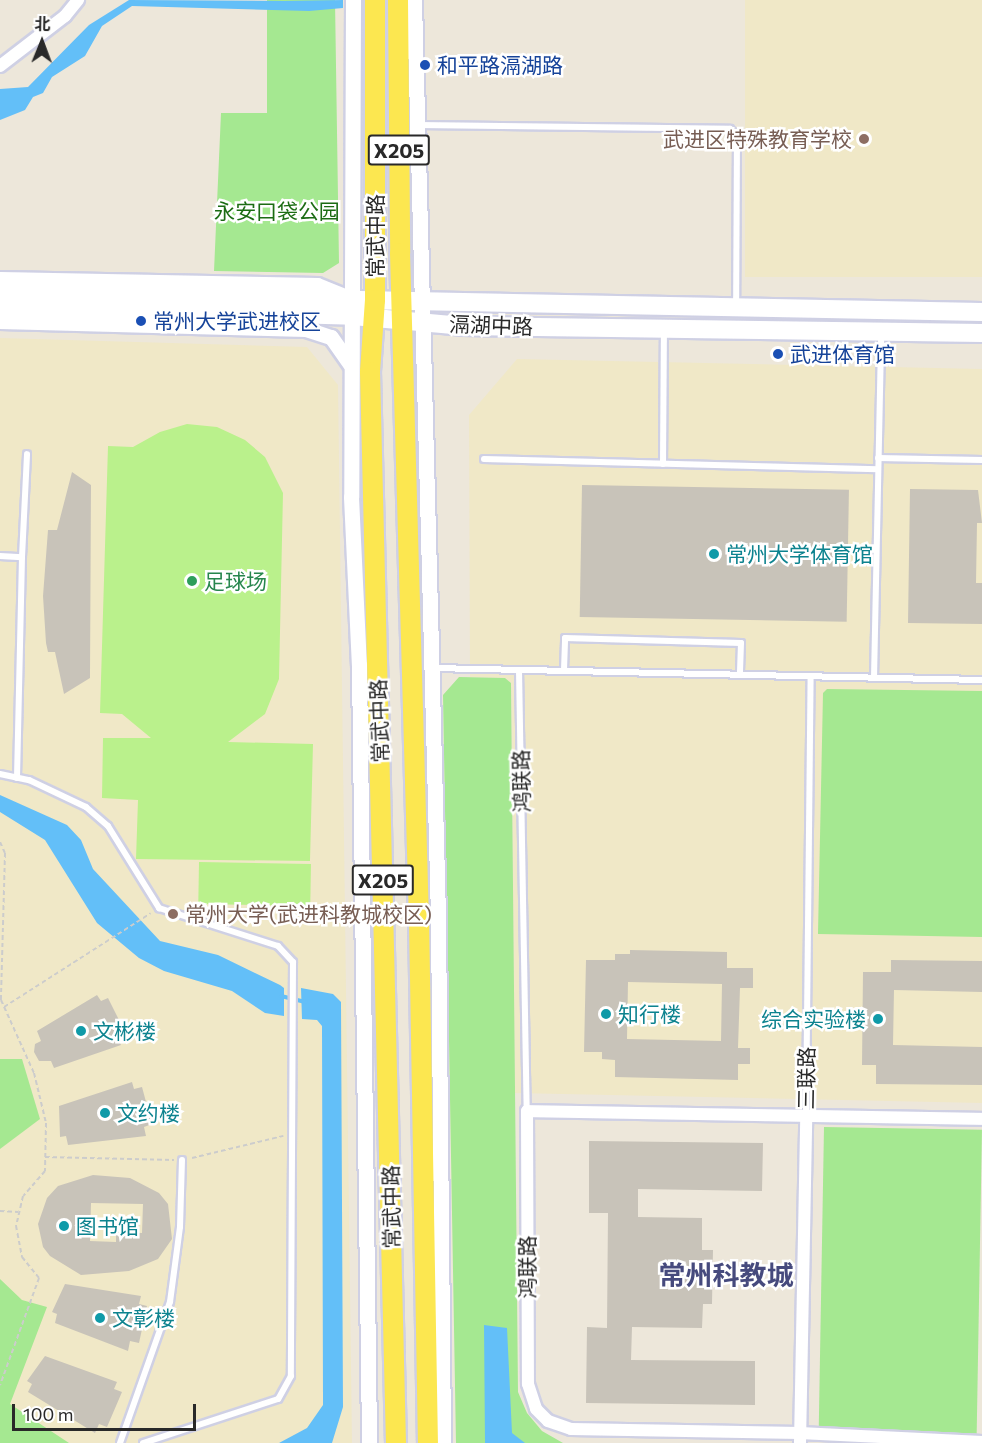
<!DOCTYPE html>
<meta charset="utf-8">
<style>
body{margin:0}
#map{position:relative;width:982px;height:1443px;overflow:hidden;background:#ede7da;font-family:Commissioner,"Noto Sans SC",sans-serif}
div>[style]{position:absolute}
.education>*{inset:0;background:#f0e8c7;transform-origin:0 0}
.green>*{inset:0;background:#a5e891;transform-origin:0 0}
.pitch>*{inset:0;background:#baf18c;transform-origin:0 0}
.water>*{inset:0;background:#63bff8}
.stream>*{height:4px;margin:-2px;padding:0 2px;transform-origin:2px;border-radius:2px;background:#63bff8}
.building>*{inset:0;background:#c8c3b9;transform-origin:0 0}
.path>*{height:2px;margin-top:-1px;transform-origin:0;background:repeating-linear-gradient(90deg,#ccc 0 4.5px,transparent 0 7.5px)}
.roads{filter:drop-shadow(2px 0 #cfd0e4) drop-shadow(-2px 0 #cfd0e4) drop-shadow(0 2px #cfd0e4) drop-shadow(0 -2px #cfd0e4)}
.service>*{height:6px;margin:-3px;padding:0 3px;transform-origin:3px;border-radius:3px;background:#fff}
.minor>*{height:12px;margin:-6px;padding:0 6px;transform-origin:6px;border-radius:6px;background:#fff}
.tertiary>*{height:15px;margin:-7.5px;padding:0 7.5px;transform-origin:7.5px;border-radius:7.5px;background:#fff}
.secondary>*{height:18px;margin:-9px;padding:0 9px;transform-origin:9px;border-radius:9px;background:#fff}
.primary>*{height:20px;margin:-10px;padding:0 10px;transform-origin:10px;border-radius:10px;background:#fce750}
.dots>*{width:16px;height:16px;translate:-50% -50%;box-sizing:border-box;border:3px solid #fff;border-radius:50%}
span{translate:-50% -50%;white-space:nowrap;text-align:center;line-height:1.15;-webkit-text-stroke:5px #fff;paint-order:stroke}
.shield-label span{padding:2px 4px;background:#fff;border:2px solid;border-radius:4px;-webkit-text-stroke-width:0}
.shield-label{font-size:20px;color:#292929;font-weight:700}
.transit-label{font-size:21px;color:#164399}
.left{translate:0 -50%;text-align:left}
.education-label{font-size:21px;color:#785e54}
.right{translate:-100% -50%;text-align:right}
.park-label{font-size:21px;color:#1c6c14}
.street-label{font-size:21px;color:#292929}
.culture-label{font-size:21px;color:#0d838f}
.leisure-label{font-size:21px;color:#27864d}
.district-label{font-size:27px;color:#464a7d;font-weight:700}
.north{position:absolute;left:12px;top:12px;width:60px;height:60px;-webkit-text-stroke:4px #fff;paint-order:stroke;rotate:1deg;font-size:16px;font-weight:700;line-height:24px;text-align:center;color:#292929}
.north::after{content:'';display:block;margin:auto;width:21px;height:27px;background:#292929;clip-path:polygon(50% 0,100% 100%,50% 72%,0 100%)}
.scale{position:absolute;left:12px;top:1404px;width:184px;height:27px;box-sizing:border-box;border:3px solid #292929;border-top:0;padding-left:8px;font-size:18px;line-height:21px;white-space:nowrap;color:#292929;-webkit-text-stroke:4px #fff;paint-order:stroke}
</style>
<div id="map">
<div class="education">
<i style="left:745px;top:0;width:237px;height:277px"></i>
<i style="clip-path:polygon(0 338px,307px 347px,338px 385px,352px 1443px,0 1443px)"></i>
<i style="clip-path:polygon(517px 359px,982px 369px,982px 1103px,515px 1093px,511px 683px,505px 678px,470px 677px,469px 415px)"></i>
</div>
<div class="green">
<i style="clip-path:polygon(267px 0,335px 0,339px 263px,323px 273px,214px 271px,221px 113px,267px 113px)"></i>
<i style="clip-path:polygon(459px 677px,505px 678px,511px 683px,518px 1392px,527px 1413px,542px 1431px,563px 1443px,456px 1443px,443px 695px)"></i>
<i style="clip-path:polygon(827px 689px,982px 691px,982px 937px,818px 934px,823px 693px)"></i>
<i style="clip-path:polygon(0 1059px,22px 1059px,40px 1119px,0 1149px)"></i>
<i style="left:824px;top:1127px;width:158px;height:304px;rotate:1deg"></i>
<i style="clip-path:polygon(0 1279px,22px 1300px,47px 1307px,10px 1404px,69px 1443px,0 1443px)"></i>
</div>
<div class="pitch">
<i style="clip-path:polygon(187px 424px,217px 427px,245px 440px,265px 457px,283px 493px,279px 679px,265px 714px,228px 742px,313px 744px,310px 861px,136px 859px,138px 800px,102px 798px,103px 738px,151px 738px,122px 714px,100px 713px,108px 446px,133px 447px,160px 432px)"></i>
<i style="left:199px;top:862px;width:112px;height:42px;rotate:1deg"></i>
</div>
<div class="water">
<i style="clip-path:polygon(129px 0,284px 1px,343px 0,343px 8px,309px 11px,132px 6px,102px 26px,85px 56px,52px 77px,43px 93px,33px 97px,25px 110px,0 120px,0 89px,28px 87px,89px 25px)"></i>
<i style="clip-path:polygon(0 795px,67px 825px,81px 840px,93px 869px,160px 941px,218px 955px,280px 985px,284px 988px,284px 1016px,265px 1013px,232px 991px,164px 971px,139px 958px,97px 923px,45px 840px,0 812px)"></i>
<i style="clip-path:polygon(301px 988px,333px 994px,341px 1002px,343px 1407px,332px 1443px,279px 1443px,307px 1428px,323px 1405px,322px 1026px,317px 1020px,302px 1019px)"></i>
<i style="clip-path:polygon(484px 1325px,507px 1328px,512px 1433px,525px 1443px,485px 1443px)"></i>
</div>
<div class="stream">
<i style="left:281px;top:996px;width:25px;rotate:14deg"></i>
</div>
<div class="building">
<i style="clip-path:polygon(72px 472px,91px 485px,90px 678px,64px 694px,55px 652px,48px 652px,46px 643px,43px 596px,48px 530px,57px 530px)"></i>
<i style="left:582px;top:485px;width:267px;height:132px;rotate:1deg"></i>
<i style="clip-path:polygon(910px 489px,978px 490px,982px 523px,977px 523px,976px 583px,982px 583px,982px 624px,908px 623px)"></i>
<i style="clip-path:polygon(evenodd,630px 950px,727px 952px,727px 968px,753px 968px,753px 988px,740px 988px,738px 1048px,750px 1048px,750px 1064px,738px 1064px,738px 1080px,615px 1077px,615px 1060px,602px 1059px,602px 1052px,584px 1052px,586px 960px,615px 960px,615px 954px,630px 954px,630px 950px,628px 982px,722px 984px,721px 1041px,627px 1039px,628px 982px)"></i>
<i style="clip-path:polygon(891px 960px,982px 961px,982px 992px,894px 990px,893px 1045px,982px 1047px,982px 1085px,876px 1084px,876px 1065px,862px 1065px,863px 972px,891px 972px)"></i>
<i style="clip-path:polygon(97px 995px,101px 1001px,108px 998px,125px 1032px,117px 1036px,121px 1045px,54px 1068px,51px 1061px,39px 1061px,34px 1052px,35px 1044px,41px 1041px,37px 1031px)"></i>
<i style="clip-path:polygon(132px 1082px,134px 1089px,142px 1087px,152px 1124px,144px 1127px,146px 1136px,68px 1145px,66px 1136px,60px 1137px,59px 1106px)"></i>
<i style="clip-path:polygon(589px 1141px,763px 1143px,762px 1191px,638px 1189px,638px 1217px,702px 1218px,702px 1250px,713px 1250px,712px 1304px,703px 1304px,702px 1328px,632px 1327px,631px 1360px,755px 1361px,755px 1405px,586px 1403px,587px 1327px,607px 1328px,608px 1213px,589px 1213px)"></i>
<i style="clip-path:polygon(evenodd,93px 1175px,130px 1178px,159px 1193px,168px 1204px,172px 1239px,158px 1259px,129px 1271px,81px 1275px,50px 1256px,43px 1247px,38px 1224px,47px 1198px,58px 1186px,93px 1175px,91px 1203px,143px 1204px,142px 1233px,116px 1232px,116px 1242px,90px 1241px,91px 1203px)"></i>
<i style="clip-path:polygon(65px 1284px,141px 1296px,139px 1304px,147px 1306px,139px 1343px,130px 1341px,128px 1351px,55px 1323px,57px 1314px,52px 1312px)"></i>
<i style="clip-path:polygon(45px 1356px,117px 1382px,114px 1389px,122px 1392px,107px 1427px,99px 1424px,95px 1433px,28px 1392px,32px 1384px,27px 1381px)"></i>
</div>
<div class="path">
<i style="left:0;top:842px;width:12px;rotate:66deg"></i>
<i style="left:5px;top:853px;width:147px;rotate:91.6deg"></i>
<i style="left:1px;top:1000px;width:80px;rotate:65.7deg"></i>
<i style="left:34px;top:1073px;width:51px;rotate:76.5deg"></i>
<i style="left:46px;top:1123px;width:48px;rotate:91.2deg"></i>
<i style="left:45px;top:1171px;width:33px;rotate:131deg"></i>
<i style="left:23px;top:1196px;width:31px;rotate:103deg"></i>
<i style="left:16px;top:1226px;width:32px;rotate:79deg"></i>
<i style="left:22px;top:1257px;width:27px;rotate:51deg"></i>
<i style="left:39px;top:1278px;width:114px;rotate:110deg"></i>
<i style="left:4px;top:1007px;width:174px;rotate:-32.6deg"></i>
<i style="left:45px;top:1157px;width:129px;rotate:1.3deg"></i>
<i style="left:192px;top:1158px;width:94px;rotate:-13.6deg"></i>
<i style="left:0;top:1211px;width:18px;rotate:3deg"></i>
</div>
<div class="roads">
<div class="service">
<i style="left:418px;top:125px;width:312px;rotate:0.7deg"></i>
<i style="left:730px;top:129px;width:10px;rotate:45deg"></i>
<i style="left:737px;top:136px;width:169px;rotate:90.3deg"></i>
<i style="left:878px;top:458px;width:104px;rotate:1.1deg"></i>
<i style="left:484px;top:459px;width:394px;rotate:1.5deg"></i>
<i style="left:663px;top:464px;width:135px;rotate:-89.6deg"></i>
<i style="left:0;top:556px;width:22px;rotate:3deg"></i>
<i style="left:22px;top:557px;width:221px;rotate:91.3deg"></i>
<i style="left:22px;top:557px;width:103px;rotate:-87.2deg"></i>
<i style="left:432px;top:668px;width:550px;rotate:1.25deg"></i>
<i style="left:519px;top:670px;width:441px;rotate:89deg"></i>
<i style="left:564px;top:670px;width:32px;rotate:-88deg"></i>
<i style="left:565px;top:638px;width:176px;rotate:1.6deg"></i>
<i style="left:741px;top:643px;width:32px;rotate:92deg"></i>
<i style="left:874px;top:678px;width:345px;rotate:-88.8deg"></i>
<i style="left:0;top:774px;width:30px;rotate:12deg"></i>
<i style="left:29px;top:780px;width:63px;rotate:25.3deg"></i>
<i style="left:86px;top:807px;width:29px;rotate:41deg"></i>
<i style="left:108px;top:826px;width:97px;rotate:58.1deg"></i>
<i style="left:159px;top:908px;width:125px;rotate:17.7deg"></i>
<i style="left:278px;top:946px;width:22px;rotate:47deg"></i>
<i style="left:293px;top:962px;width:414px;rotate:90.3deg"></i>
<i style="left:291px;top:1376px;width:26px;rotate:119deg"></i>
<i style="left:278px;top:1399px;width:142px;rotate:161.9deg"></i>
<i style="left:806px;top:1117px;width:441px;rotate:-89.4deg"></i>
<i style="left:120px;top:1443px;width:150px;rotate:-70.5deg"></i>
<i style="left:170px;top:1302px;width:76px;rotate:-82.4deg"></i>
<i style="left:180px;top:1227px;width:67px;rotate:-88.3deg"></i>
</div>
<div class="minor">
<i style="left:0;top:66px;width:82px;rotate:-37.6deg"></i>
<i style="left:65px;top:16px;width:21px;rotate:-51deg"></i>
<i style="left:982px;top:1119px;width:455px;rotate:-179deg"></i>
<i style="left:527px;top:1111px;width:273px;rotate:89.8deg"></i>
<i style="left:528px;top:1384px;width:26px;rotate:72deg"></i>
<i style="left:536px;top:1409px;width:17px;rotate:45deg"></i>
<i style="left:548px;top:1421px;width:24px;rotate:19deg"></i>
<i style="left:571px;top:1429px;width:229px;rotate:1deg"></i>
<i style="left:800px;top:1433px;width:182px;rotate:2.8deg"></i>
<i style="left:800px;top:1443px;width:326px;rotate:-88.9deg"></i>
</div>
<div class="tertiary">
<i style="left:353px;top:0;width:497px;rotate:90.2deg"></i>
<i style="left:351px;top:497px;width:168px;rotate:87.3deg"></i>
<i style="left:359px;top:665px;width:778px;rotate:89.26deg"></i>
<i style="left:414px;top:0;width:919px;rotate:88.5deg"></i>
<i style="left:438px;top:919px;width:524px;rotate:89.45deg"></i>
<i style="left:0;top:279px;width:317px;rotate:1.1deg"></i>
<i style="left:317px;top:285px;width:32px;rotate:22deg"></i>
<i style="left:0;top:321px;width:306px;rotate:1.5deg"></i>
<i style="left:306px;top:329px;width:26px;rotate:18deg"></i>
<i style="left:331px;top:337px;width:33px;rotate:55deg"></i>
</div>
<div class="secondary">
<i style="left:0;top:293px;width:982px;rotate:1.11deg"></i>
<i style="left:0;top:306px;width:353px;rotate:1.6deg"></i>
<i style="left:353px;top:316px;width:109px;rotate:5.2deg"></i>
<i style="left:462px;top:326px;width:520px;rotate:0.77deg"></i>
</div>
<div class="primary">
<i style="left:375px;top:0;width:300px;rotate:90deg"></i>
<i style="left:375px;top:300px;width:72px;rotate:94deg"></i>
<i style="left:370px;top:372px;width:1071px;rotate:88.61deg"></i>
<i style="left:398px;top:0;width:253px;rotate:89.5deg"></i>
<i style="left:400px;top:253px;width:666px;rotate:88.37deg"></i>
<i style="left:419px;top:919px;width:524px;rotate:89.02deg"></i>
</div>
</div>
<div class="dots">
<i style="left:425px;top:65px;background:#1a4fb4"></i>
<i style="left:864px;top:139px;background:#8d6e63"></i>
<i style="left:141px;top:321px;background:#1a4fb4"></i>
<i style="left:778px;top:354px;background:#1a4fb4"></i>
<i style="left:714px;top:554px;background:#0f9aa8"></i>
<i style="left:192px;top:581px;background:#2e9e5b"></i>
<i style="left:173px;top:914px;background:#8d6e63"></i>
<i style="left:606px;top:1014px;background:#0f9aa8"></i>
<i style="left:878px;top:1019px;background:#0f9aa8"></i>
<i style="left:81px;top:1031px;background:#0f9aa8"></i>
<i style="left:105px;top:1113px;background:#0f9aa8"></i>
<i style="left:64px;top:1226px;background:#0f9aa8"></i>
<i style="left:100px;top:1318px;background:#0f9aa8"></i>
</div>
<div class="shield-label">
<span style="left:399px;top:150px">X205</span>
<span style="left:383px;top:880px">X205</span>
</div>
<div class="transit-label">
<span class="left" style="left:437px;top:65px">和平路滆湖路</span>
<span class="left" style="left:153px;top:321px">常州大学武进校区</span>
<span class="left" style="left:790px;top:354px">武进体育馆</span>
</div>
<div class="education-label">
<span class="right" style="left:852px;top:139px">武进区特殊教育学校</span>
<span class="left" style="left:185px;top:914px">常州大学(武进科教城校区)</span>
</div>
<div class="park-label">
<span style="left:277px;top:211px">永安口袋公园</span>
</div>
<div class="street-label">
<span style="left:375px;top:236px;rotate:-90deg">常武中路</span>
<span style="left:491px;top:325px;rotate:2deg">滆湖中路</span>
<span style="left:379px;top:721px;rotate:-92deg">常武中路</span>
<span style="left:521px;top:781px;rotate:-91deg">鸿联路</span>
<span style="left:806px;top:1078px;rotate:-89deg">三联路</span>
<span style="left:391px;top:1207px;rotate:-91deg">常武中路</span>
<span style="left:527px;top:1267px;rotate:-90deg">鸿联路</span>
</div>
<div class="culture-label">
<span class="left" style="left:726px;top:554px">常州大学体育馆</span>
<span class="left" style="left:618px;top:1014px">知行楼</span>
<span class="right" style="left:866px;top:1019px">综合实验楼</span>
<span class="left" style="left:93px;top:1031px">文彬楼</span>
<span class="left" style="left:117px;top:1113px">文约楼</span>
<span class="left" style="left:76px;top:1226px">图书馆</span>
<span class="left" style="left:112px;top:1318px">文彰楼</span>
</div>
<div class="leisure-label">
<span class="left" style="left:204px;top:581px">足球场</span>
</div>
<div class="district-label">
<span style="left:726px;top:1275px">常州科教城</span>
</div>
<div class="north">北</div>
<div class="scale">100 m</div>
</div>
